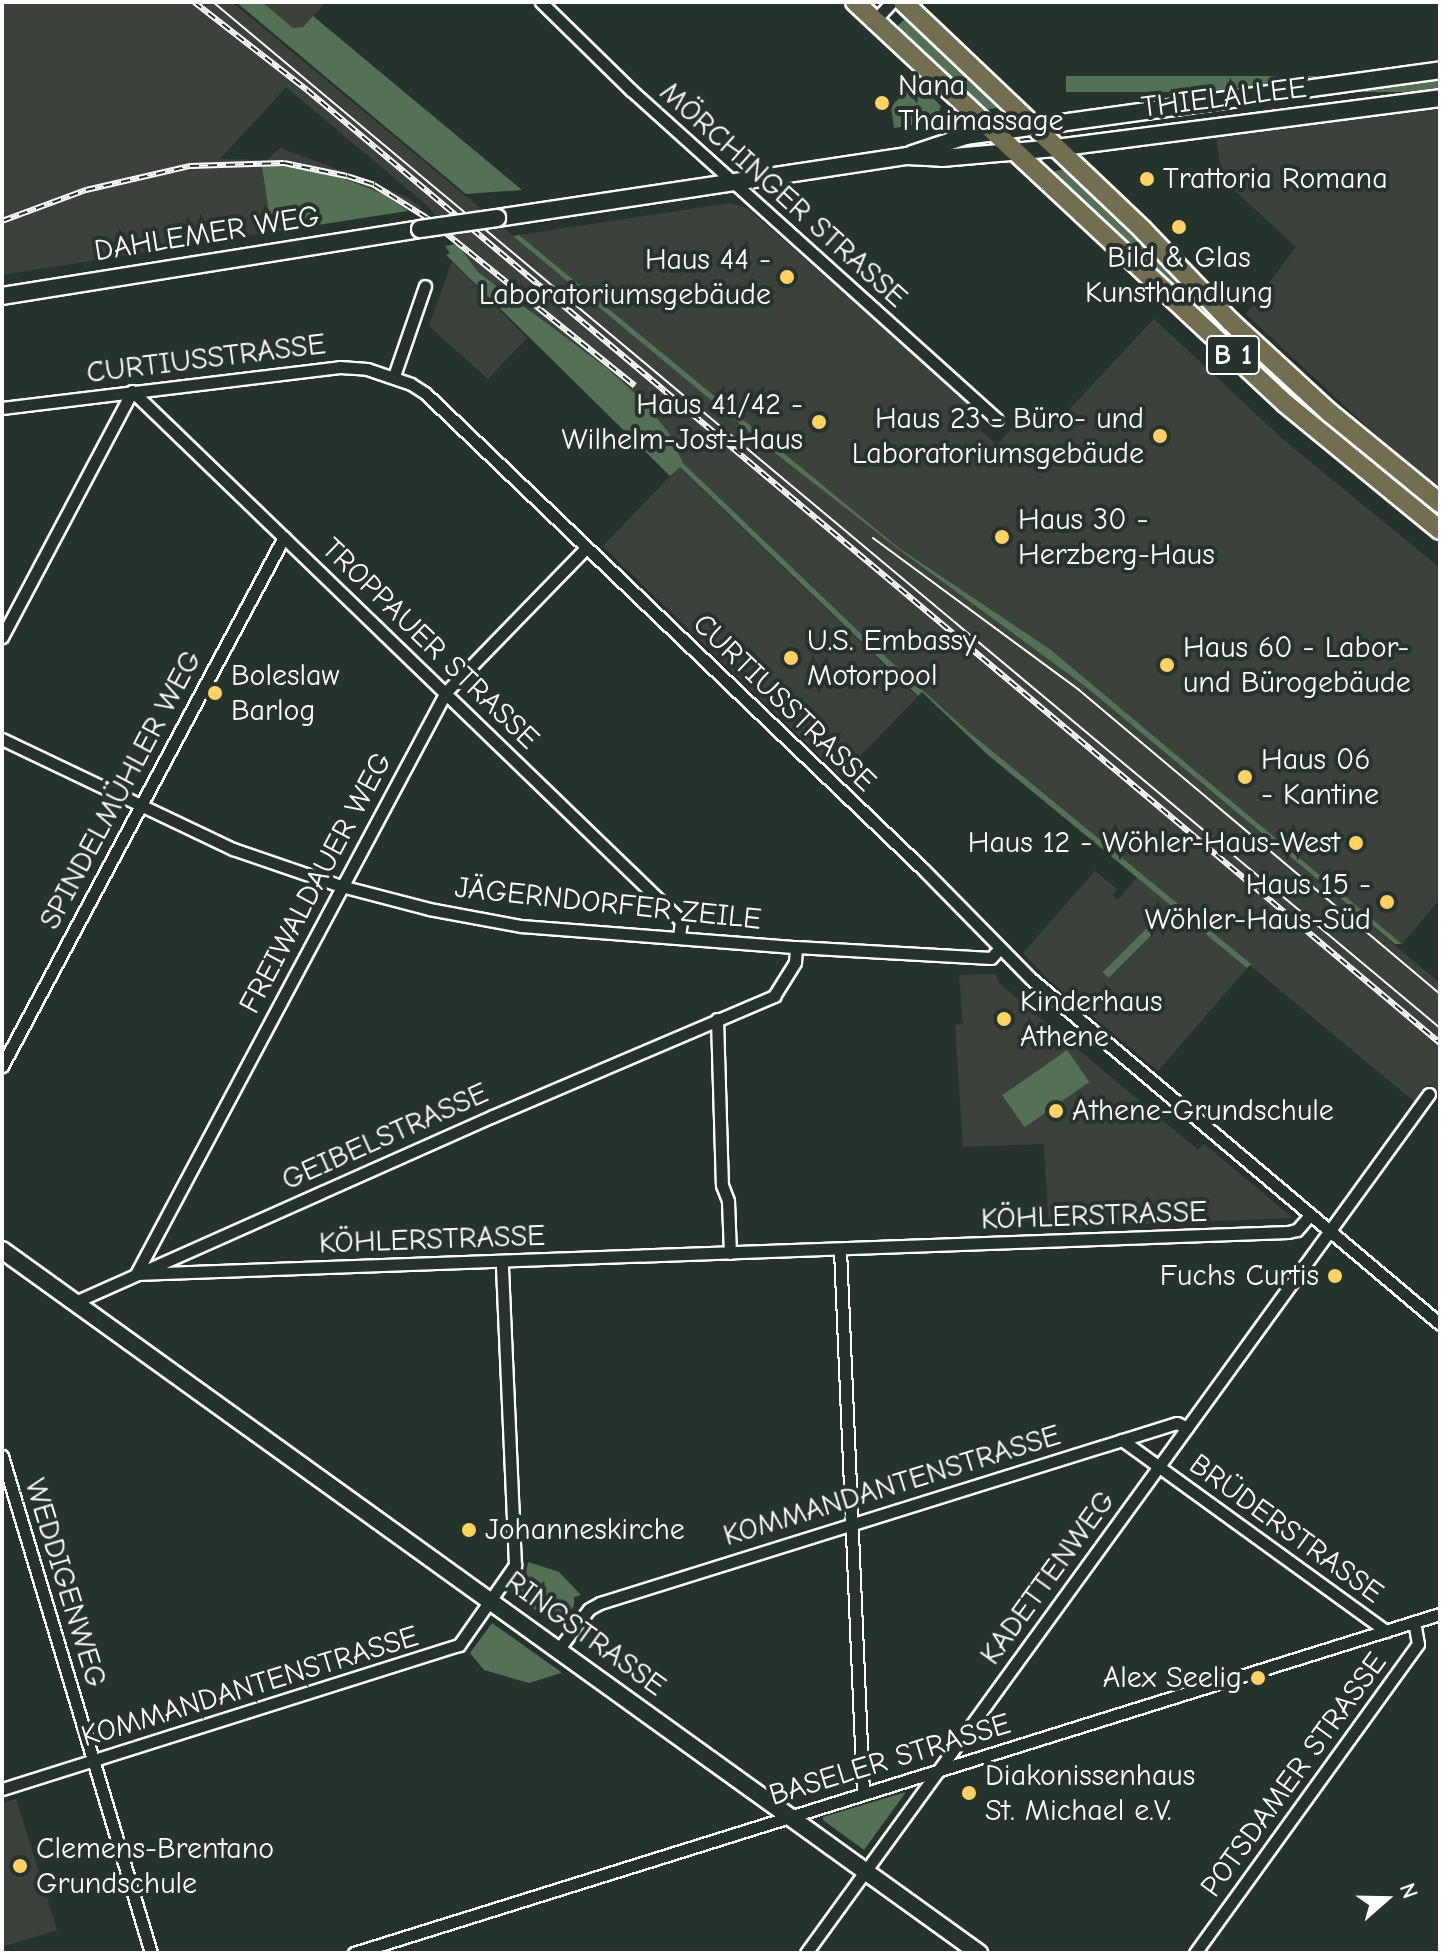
<!DOCTYPE html>
<meta charset="utf-8">
<style>
body{margin:0}
#map{position:relative;width:1442px;height:1955px;overflow:hidden;background:#26332d;font-family:"Comic Neue",sans-serif}
div>[style]{position:absolute}
.built>*{inset:0;background:#3c423b;transform-origin:0 0}
.green>*{inset:0;background:#547056;transform-origin:0 0}
.roads{filter:drop-shadow(2px 0 #fff) drop-shadow(-2px 0 #fff) drop-shadow(0 2px #fff) drop-shadow(0 -2px #fff)}
.street>*{height:11px;margin:-5.5px;padding:0 5.5px;transform-origin:5.5px;border-radius:5.5px;background:#26332d}
.secondary>*{height:16px;margin:-8px;padding:0 8px;transform-origin:8px;border-radius:8px;background:#26332d}
.primary>*{height:18px;margin:-9px;padding:0 9px;transform-origin:9px;border-radius:9px;background:#726e52}
.tram>*{height:2px;margin:-1px;padding:0 1px;transform-origin:1px;border-radius:1px;background:#fff}
.rail>*{height:6px;margin-top:-3px;transform-origin:0;background:repeating-linear-gradient(90deg,#26332d 0 9px,#fff 0 18px);box-sizing:border-box;border-block:2px solid #fff}
.bridges{filter:drop-shadow(2px 0 #fff) drop-shadow(-2px 0 #fff) drop-shadow(0 2px #fff) drop-shadow(0 -2px #fff)}
.secondary-bridge>*{height:16px;margin:-8px;padding:0 8px;transform-origin:8px;border-radius:8px;background:#26332d}
.dots>*{width:22px;height:22px;translate:-50% -50%;box-sizing:border-box;border:4px solid #26332d;border-radius:50%}
span{translate:-50% -50%;white-space:nowrap;text-align:center;line-height:1.15;-webkit-text-stroke:8px #26332d;paint-order:stroke}
.shield-label span{padding:2px 6px;background:#26332d;border:2px solid;border-radius:6px;-webkit-text-stroke-width:0}
.shield-label{font-size:28px;color:#fff;font-weight:700}
.poi-label{font-size:30px;color:#fff}
.left{translate:0 -50%;text-align:left}
.right{translate:-100% -50%;text-align:right}
.street-label{font-size:30px;color:#fff}
.frame{position:absolute;inset:0;border:4px solid #fff;pointer-events:none}
.north{position:absolute;left:1346px;top:1859px;width:80px;height:80px;-webkit-text-stroke:6px #26332d;paint-order:stroke;rotate:70deg;font-size:22px;font-weight:700;line-height:32px;text-align:center;color:#fff}
.north::after{content:'';display:block;margin:auto;width:28px;height:36px;background:#fff;clip-path:polygon(50% 0,100% 100%,50% 72%,0 100%)}
</style>
<div id="map">
<div class="built">
<i style="clip-path:polygon(2px 2px,232px 2px,770px 449px,898px 549px,1086px 687px,1440px 983px,1440px 1092px,1429px 1084px,1416px 1103px,969px 732px,876px 648px,683px 463px,669px 433px,522px 303px,478px 272px,429px 207px,286px 87px,220px 159px,267px 160px,280px 148px,375px 183px,410px 199px,423px 209px,408px 211px,381px 193px,263px 166px,272px 232px,2px 275px)"></i>
<i style="clip-path:polygon(262px 2px,326px 2px,303px 27px,293px 28px)"></i>
<i style="clip-path:polygon(1440px 103px,1440px 489px,1363px 423px,1246px 314px,1296px 247px,1222px 179px,1216px 133px)"></i>
<i style="clip-path:polygon(730px 203px,747px 208px,968px 402px,977px 427px,997px 445px,1026px 412px,1049px 431px,1154px 319px,1285px 441px,1440px 568px,1440px 899px,1402px 944px,1051px 650px,899px 548px,519px 235px)"></i>
<i style="clip-path:polygon(452px 262px,527px 338px,488px 379px,429px 326px)"></i>
<i style="left:679px;top:467px;width:331px;height:110px;rotate:44deg"></i>
<i style="clip-path:polygon(1095px 871px,1117px 889px,1112px 895px,1118px 900px,1138px 876px,1247px 968px,1158px 1071px,1047px 978px,1023px 953px)"></i>
<i style="clip-path:polygon(996px 974px,999px 983px,1198px 1150px,1204px 1144px,1293px 1218px,1049px 1228px,1044px 1144px,963px 1147px,955px 1025px,963px 1024px,959px 975px)"></i>
<i style="clip-path:polygon(16px 1799px,57px 1930px,2px 1947px,2px 1803px)"></i>
</div>
<div class="green">
<i style="clip-path:polygon(236px 2px,262px 2px,293px 28px,303px 27px,313px 16px,522px 190px,466px 194px)"></i>
<i style="clip-path:polygon(908px 15px,1006px 106px,986px 110px,962px 87px,950px 82px,893px 31px)"></i>
<i style="left:1440px;top:76px;width:16px;height:374px;rotate:90deg"></i>
<i style="clip-path:polygon(909px 88px,916px 94px,922px 88px,941px 106px,936px 121px,894px 128px,891px 107px)"></i>
<i style="clip-path:polygon(262px 166px,297px 167px,334px 175px,381px 193px,408px 211px,272px 232px)"></i>
<i style="clip-path:polygon(1065px 169px,1369px 459px,1369px 462px,1312px 418px,1046px 173px)"></i>
<i style="clip-path:polygon(519px 235px,899px 548px,1051px 650px,1402px 944px,1395px 944px,1086px 687px,898px 549px,770px 449px,513px 236px)"></i>
<i style="clip-path:polygon(457px 244px,478px 272px,608px 369px,641px 399px,669px 433px,683px 463px,876px 648px,969px 732px,1251px 964px,1247px 968px,988px 755px,922px 692px,918px 696px,680px 467px,670px 476px,446px 255px,450px 253px,445px 246px)"></i>
<i style="left:1148px;top:927px;width:8px;height:64px;rotate:45deg"></i>
<i style="left:1067px;top:1050px;width:39px;height:79px;rotate:55deg"></i>
<i style="clip-path:polygon(528px 1562px,559px 1572px,581px 1595px,574px 1597px,574px 1606px,559px 1626px,512px 1594px,526px 1575px)"></i>
<i style="clip-path:polygon(492px 1623px,561px 1672px,561px 1673px,529px 1683px,484px 1670px,470px 1653px)"></i>
<i style="clip-path:polygon(906px 1792px,864px 1850px,823px 1820px,823px 1817px)"></i>
</div>
<div class="roads">
<div class="street">
<i style="left:541px;top:2px;width:126px;rotate:44.4deg"></i>
<i style="left:631px;top:90px;width:492px;rotate:42deg"></i>
<i style="left:875px;top:20px;width:25px;rotate:-47deg"></i>
<i style="left:394px;top:376px;width:95px;rotate:-71deg"></i>
<i style="left:2px;top:408px;width:340px;rotate:-6.9deg"></i>
<i style="left:340px;top:367px;width:27px;rotate:4deg"></i>
<i style="left:367px;top:369px;width:46px;rotate:18.8deg"></i>
<i style="left:411px;top:384px;width:17px;rotate:33deg"></i>
<i style="left:425px;top:393px;width:690px;rotate:43.71deg"></i>
<i style="left:924px;top:870px;width:151px;rotate:45.5deg"></i>
<i style="left:1030px;top:978px;width:536px;rotate:40.16deg"></i>
<i style="left:2px;top:637px;width:278px;rotate:-62.1deg"></i>
<i style="left:132px;top:391px;width:763px;rotate:43.99deg"></i>
<i style="left:681px;top:921px;width:17px;rotate:97deg"></i>
<i style="left:2px;top:739px;width:256px;rotate:25.5deg"></i>
<i style="left:233px;top:849px;width:114px;rotate:18.9deg"></i>
<i style="left:341px;top:886px;width:91px;rotate:14.6deg"></i>
<i style="left:429px;top:909px;width:94px;rotate:10.5deg"></i>
<i style="left:521px;top:926px;width:276px;rotate:4.4deg"></i>
<i style="left:796px;top:947px;width:195px;rotate:3.2deg"></i>
<i style="left:991px;top:958px;width:12px;rotate:-48deg"></i>
<i style="left:717px;top:1019px;width:166px;rotate:88.3deg"></i>
<i style="left:722px;top:1185px;width:17px;rotate:69deg"></i>
<i style="left:728px;top:1201px;width:52px;rotate:87.8deg"></i>
<i style="left:2px;top:1066px;width:599px;rotate:-61.94deg"></i>
<i style="left:840px;top:1249px;width:544px;rotate:87.58deg"></i>
<i style="left:136px;top:1274px;width:1153px;rotate:-2.09deg"></i>
<i style="left:1288px;top:1232px;width:9px;rotate:-13deg"></i>
<i style="left:1297px;top:1230px;width:20px;rotate:-49deg"></i>
<i style="left:136px;top:1274px;width:659px;rotate:-61.96deg"></i>
<i style="left:446px;top:692px;width:201px;rotate:-45.8deg"></i>
<i style="left:75px;top:1302px;width:458px;rotate:-24deg"></i>
<i style="left:493px;top:1116px;width:306px;rotate:-23.1deg"></i>
<i style="left:774px;top:996px;width:40px;rotate:-58deg"></i>
<i style="left:795px;top:962px;width:15px;rotate:-86deg"></i>
<i style="left:1122px;top:1440px;width:326px;rotate:35.9deg"></i>
<i style="left:2px;top:1456px;width:519px;rotate:73.31deg"></i>
<i style="left:558px;top:1650px;width:51px;rotate:-52.9deg"></i>
<i style="left:589px;top:1609px;width:13px;rotate:-29deg"></i>
<i style="left:600px;top:1603px;width:604px;rotate:-17.33deg"></i>
<i style="left:1177px;top:1423px;width:11px;rotate:27deg"></i>
<i style="left:2px;top:1789px;width:479px;rotate:-17.5deg"></i>
<i style="left:459px;top:1645px;width:98px;rotate:-55deg"></i>
<i style="left:515px;top:1565px;width:303px;rotate:-92.5deg"></i>
<i style="left:354px;top:1953px;width:1138px;rotate:-17.34deg"></i>
<i style="left:806px;top:1953px;width:1061px;rotate:-54.05deg"></i>
<i style="left:1195px;top:1953px;width:381px;rotate:-54.2deg"></i>
<i style="left:1418px;top:1644px;width:22px;rotate:-100deg"></i>
</div>
<div class="secondary">
<i style="left:912px;top:154px;width:57px;rotate:-18.4deg"></i>
<i style="left:966px;top:136px;width:479px;rotate:-7.9deg"></i>
<i style="left:497px;top:218px;width:415px;rotate:-8.6deg"></i>
<i style="left:907px;top:156px;width:35px;rotate:3deg"></i>
<i style="left:942px;top:158px;width:114px;rotate:-5deg"></i>
<i style="left:1056px;top:148px;width:387px;rotate:-7.4deg"></i>
<i style="left:2px;top:296px;width:423px;rotate:-9.1deg"></i>
<i style="left:2px;top:1250px;width:1204px;rotate:35.74deg"></i>
</div>
<div class="primary">
<i style="left:855px;top:2px;width:589px;rotate:43.01deg"></i>
<i style="left:1286px;top:404px;width:199px;rotate:39.3deg"></i>
<i style="left:903px;top:2px;width:330px;rotate:43.5deg"></i>
<i style="left:1142px;top:229px;width:129px;rotate:46.3deg"></i>
<i style="left:1231px;top:322px;width:134px;rotate:42.6deg"></i>
<i style="left:1330px;top:413px;width:142px;rotate:39.3deg"></i>
</div>
</div>
<div class="tram">
<i style="left:213px;top:2px;width:1599px;rotate:39.9deg"></i>
<i style="left:873px;top:538px;width:256px;rotate:36.4deg"></i>
<i style="left:1079px;top:690px;width:472px;rotate:40.1deg"></i>
</div>
<div class="rail">
<i style="left:194px;top:2px;width:143px;rotate:37.9deg"></i>
<i style="left:307px;top:90px;width:1481px;rotate:40.07deg"></i>
<i style="left:2px;top:221px;width:90px;rotate:-20.3deg"></i>
<i style="left:86px;top:190px;width:107px;rotate:-13deg"></i>
<i style="left:190px;top:166px;width:94px;rotate:-1.8deg"></i>
<i style="left:284px;top:163px;width:64px;rotate:11.7deg"></i>
<i style="left:347px;top:176px;width:28px;rotate:18deg"></i>
<i style="left:374px;top:185px;width:62px;rotate:31.9deg"></i>
<i style="left:427px;top:218px;width:267px;rotate:38.9deg"></i>
</div>
<div class="bridges">
<div class="secondary-bridge">
<i style="left:420px;top:229px;width:78px;rotate:-8.1deg"></i>
</div>
</div>
<div class="dots">
<i style="left:882px;top:103px;background:#ffd166"></i>
<i style="left:1147px;top:179px;background:#ffd166"></i>
<i style="left:1179px;top:227px;background:#ffd166"></i>
<i style="left:787px;top:277px;background:#ffd166"></i>
<i style="left:819px;top:422px;background:#ffd166"></i>
<i style="left:1160px;top:436px;background:#ffd166"></i>
<i style="left:1002px;top:537px;background:#ffd166"></i>
<i style="left:791px;top:658px;background:#ffd166"></i>
<i style="left:1167px;top:665px;background:#ffd166"></i>
<i style="left:215px;top:693px;background:#ffd166"></i>
<i style="left:1245px;top:777px;background:#ffd166"></i>
<i style="left:1356px;top:843px;background:#ffd166"></i>
<i style="left:1387px;top:902px;background:#ffd166"></i>
<i style="left:1004px;top:1019px;background:#ffd166"></i>
<i style="left:1056px;top:1111px;background:#ffd166"></i>
<i style="left:1335px;top:1276px;background:#ffd166"></i>
<i style="left:469px;top:1530px;background:#ffd166"></i>
<i style="left:1258px;top:1678px;background:#ffd166"></i>
<i style="left:969px;top:1793px;background:#ffd166"></i>
<i style="left:20px;top:1866px;background:#ffd166"></i>
</div>
<div class="shield-label">
<span style="left:1233px;top:355px">B 1</span>
</div>
<div class="poi-label">
<span class="left" style="left:898px;top:103px">Nana<br>Thaimassage</span>
<span class="left" style="left:1163px;top:179px">Trattoria Romana</span>
<span style="left:1179px;top:275px">Bild &amp; Glas<br>Kunsthandlung</span>
<span class="right" style="left:771px;top:277px">Haus 44 -<br>Laboratoriumsgebäude</span>
<span class="right" style="left:803px;top:422px">Haus 41/42 -<br>Wilhelm-Jost-Haus</span>
<span class="right" style="left:1144px;top:436px">Haus 23 - Büro- und<br>Laboratoriumsgebäude</span>
<span class="left" style="left:1018px;top:537px">Haus 30 -<br>Herzberg-Haus</span>
<span class="left" style="left:807px;top:658px">U.S. Embassy<br>Motorpool</span>
<span class="left" style="left:1183px;top:665px">Haus 60 - Labor-<br>und Bürogebäude</span>
<span class="left" style="left:231px;top:693px">Boleslaw<br>Barlog</span>
<span class="left" style="left:1261px;top:777px">Haus 06<br>- Kantine</span>
<span class="right" style="left:1340px;top:843px">Haus 12 - Wöhler-Haus-West</span>
<span class="right" style="left:1371px;top:902px">Haus 15 -<br>Wöhler-Haus-Süd</span>
<span class="left" style="left:1020px;top:1019px">Kinderhaus<br>Athene</span>
<span class="left" style="left:1072px;top:1111px">Athene-Grundschule</span>
<span class="right" style="left:1319px;top:1276px">Fuchs Curtis</span>
<span class="left" style="left:485px;top:1530px">Johanneskirche</span>
<span class="right" style="left:1242px;top:1678px">Alex Seelig</span>
<span class="left" style="left:985px;top:1793px">Diakonissenhaus<br>St. Michael e.V.</span>
<span class="left" style="left:36px;top:1866px">Clemens-Brentano<br>Grundschule</span>
</div>
<div class="street-label">
<span style="left:1224px;top:98px;rotate:-7deg">THIELALLEE</span>
<span style="left:783px;top:195px;rotate:42deg">MÖRCHINGER STRASSE</span>
<span style="left:207px;top:234px;rotate:-9deg">DAHLEMER WEG</span>
<span style="left:206px;top:359px;rotate:-7deg">CURTIUSSTRASSE</span>
<span style="left:430px;top:644px;rotate:44deg">TROPPAUER STRASSE</span>
<span style="left:784px;top:703px;rotate:44deg">CURTIUSSTRASSE</span>
<span style="left:121px;top:790px;rotate:-62deg">SPINDELMÜHLER WEG</span>
<span style="left:316px;top:883px;rotate:-62deg">FREIWALDAUER WEG</span>
<span style="left:608px;top:904px;rotate:6deg">JÄGERNDORFER ZEILE</span>
<span style="left:385px;top:1137px;rotate:-24deg">GEIBELSTRASSE</span>
<span style="left:1094px;top:1216px;rotate:-2deg">KÖHLERSTRASSE</span>
<span style="left:432px;top:1240px;rotate:-2deg">KÖHLERSTRASSE</span>
<span style="left:892px;top:1486px;rotate:-17deg">KOMMANDANTENSTRASSE</span>
<span style="left:1286px;top:1529px;rotate:36deg">BRÜDERSTRASSE</span>
<span style="left:1048px;top:1578px;rotate:-54deg">KADETTENWEG</span>
<span style="left:65px;top:1583px;rotate:73deg">WEDDIGENWEG</span>
<span style="left:585px;top:1634px;rotate:36deg">RINGSTRASSE</span>
<span style="left:250px;top:1687px;rotate:-17deg">KOMMANDANTENSTRASSE</span>
<span style="left:890px;top:1760px;rotate:-17deg">BASELER STRASSE</span>
<span style="left:1294px;top:1775px;rotate:-54deg">POTSDAMER STRASSE</span>
</div>
<div class="frame"></div>
<div class="north">N</div>
</div>
